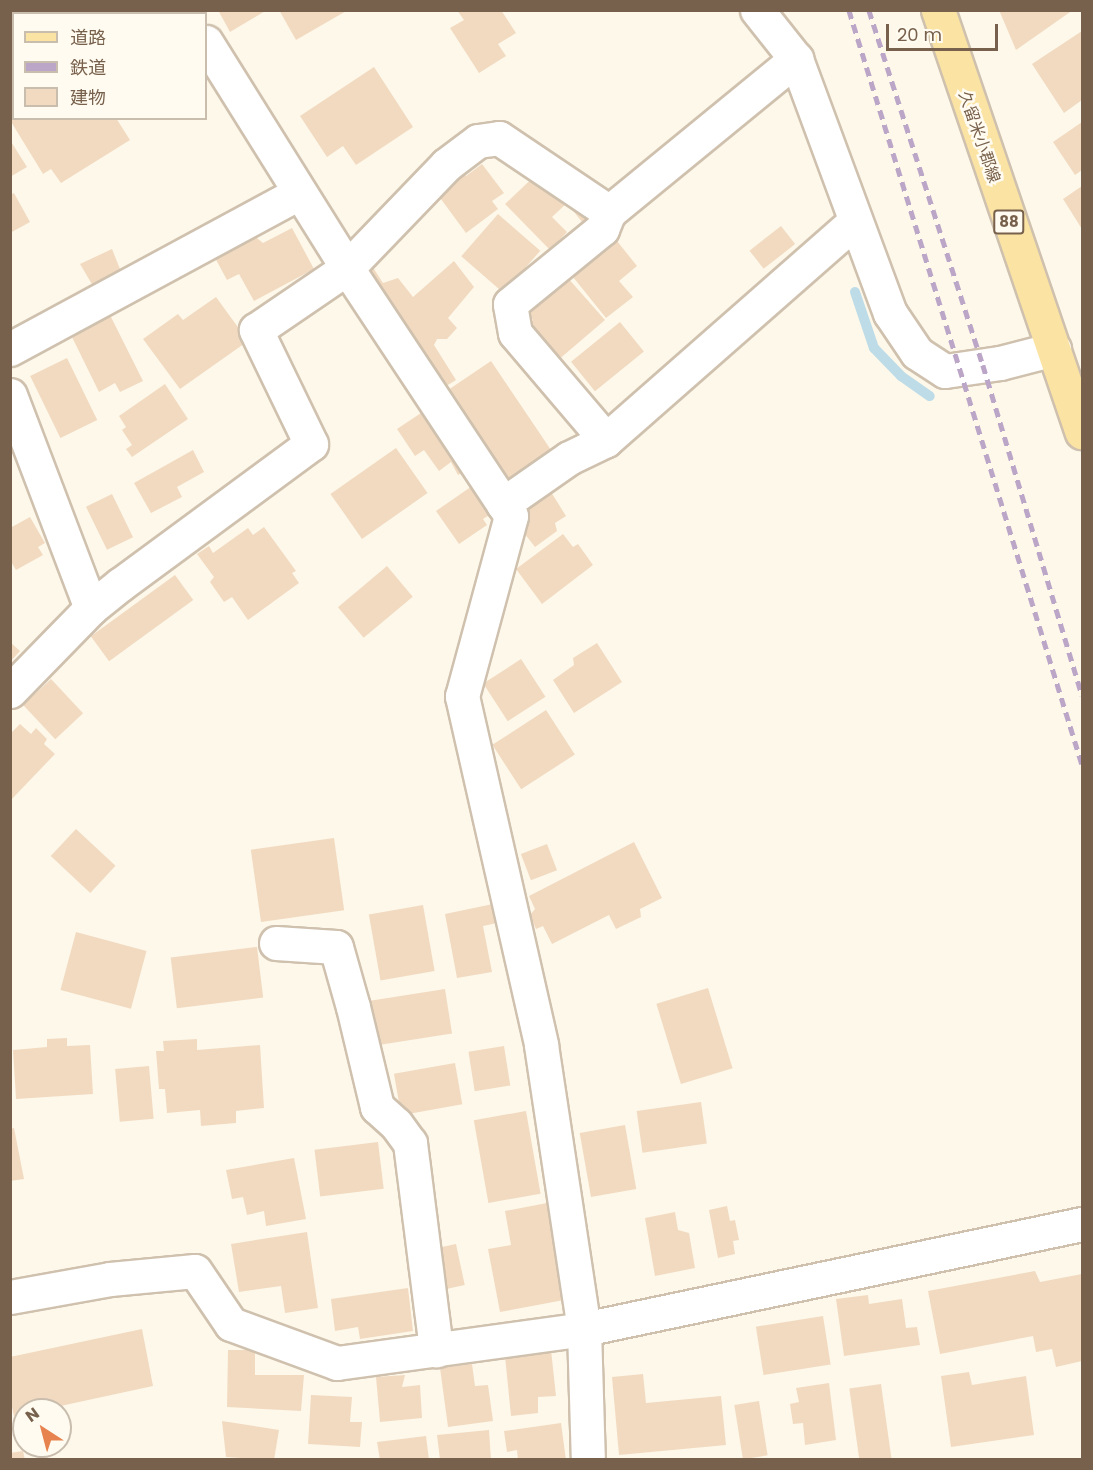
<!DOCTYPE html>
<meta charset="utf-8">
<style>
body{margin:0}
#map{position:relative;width:1093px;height:1470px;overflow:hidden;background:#fdf8ea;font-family:Poppins,"Noto Sans JP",sans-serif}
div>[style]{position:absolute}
.stream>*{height:10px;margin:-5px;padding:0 5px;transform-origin:5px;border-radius:5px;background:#bddce7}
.building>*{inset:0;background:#f2dac1;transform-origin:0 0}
.roads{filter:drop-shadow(2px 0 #cfc1ae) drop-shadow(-2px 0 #cfc1ae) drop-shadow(0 2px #cfc1ae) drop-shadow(0 -2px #cfc1ae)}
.minor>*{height:33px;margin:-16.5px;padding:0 16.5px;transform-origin:16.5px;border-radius:16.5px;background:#fff}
.major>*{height:33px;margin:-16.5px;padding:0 16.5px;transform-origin:16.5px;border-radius:16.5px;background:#fbe4a3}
.rail>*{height:4.5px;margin-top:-2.25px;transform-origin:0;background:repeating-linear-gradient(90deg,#bca6c8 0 9px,transparent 0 15px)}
span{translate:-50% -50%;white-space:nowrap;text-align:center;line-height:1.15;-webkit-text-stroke:5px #fffbf0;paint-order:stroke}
.shield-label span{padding:2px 4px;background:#fffbf0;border:2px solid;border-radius:4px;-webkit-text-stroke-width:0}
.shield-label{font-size:15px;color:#78614c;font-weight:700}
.street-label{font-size:16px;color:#78614c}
.frame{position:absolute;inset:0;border:12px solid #78614c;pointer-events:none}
.legend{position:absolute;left:12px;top:12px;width:195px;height:108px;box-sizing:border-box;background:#fffbf0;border:2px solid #c9bdae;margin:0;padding:8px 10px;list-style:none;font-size:18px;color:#78614c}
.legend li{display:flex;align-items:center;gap:12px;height:30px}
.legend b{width:30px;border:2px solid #c9bdae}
.north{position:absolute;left:12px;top:1398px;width:60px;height:60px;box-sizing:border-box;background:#fffbf0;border:2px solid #c9bdae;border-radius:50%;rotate:324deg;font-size:16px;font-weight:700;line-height:24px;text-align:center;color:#78614c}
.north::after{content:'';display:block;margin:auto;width:21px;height:27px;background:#e6834f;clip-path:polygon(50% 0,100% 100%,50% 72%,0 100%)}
.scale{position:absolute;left:886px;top:24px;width:112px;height:27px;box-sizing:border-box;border:3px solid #78614c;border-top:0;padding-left:8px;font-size:18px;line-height:21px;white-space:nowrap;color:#78614c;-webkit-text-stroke:4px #fffbf0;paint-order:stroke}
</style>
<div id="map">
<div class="stream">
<i style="left:28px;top:14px;width:7px;rotate:-34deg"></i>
<i style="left:10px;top:23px;width:4px;rotate:-27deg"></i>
<i style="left:855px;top:292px;width:59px;rotate:71.3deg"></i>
<i style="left:874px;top:348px;width:39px;rotate:46deg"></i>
<i style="left:901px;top:376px;width:35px;rotate:35deg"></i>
</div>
<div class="building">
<i style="clip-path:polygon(218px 10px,267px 10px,230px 32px)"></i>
<i style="clip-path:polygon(279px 10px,348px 10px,296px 40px)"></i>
<i style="clip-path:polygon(457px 10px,501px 10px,516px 33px,498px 44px,506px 56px,479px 73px,450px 28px,464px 20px)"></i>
<i style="clip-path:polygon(999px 10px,1073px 10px,1016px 50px)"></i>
<i style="clip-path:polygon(1082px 31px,1082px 100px,1064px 113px,1032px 64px)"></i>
<i style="clip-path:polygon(374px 67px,413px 127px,356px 165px,343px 146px,327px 157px,300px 116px)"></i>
<i style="clip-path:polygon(14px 95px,14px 118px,116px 118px,130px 140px,61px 183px,51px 169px,43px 174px,10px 120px,10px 97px)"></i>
<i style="clip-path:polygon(1082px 122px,1082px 170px,1075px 175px,1053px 142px)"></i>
<i style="clip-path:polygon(10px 140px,27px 167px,10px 177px)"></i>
<i style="clip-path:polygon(482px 164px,504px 193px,492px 201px,498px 209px,466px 233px,435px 191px,462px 171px,466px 176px)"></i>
<i style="clip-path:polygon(542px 169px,595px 211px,582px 222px,567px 203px,552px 217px,567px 232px,550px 250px,505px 204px)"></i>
<i style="clip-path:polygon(1082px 186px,1082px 229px,1063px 199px)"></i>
<i style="clip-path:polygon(14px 193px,30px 222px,10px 233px,10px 195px)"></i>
<i style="left:498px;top:214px;width:56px;height:56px;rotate:41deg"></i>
<i style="left:781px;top:226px;width:23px;height:40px;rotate:52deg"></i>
<i style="clip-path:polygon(292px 228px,314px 269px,254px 301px,239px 274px,227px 280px,214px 256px,253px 235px,263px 243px)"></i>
<i style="clip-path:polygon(613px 236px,637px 266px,619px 281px,633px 297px,606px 318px,569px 272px)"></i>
<i style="clip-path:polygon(112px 249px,120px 269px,93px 286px,80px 264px)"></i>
<i style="clip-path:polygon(454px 261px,474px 287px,448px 318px,457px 328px,447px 339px,437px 339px,434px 345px,456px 380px,443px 388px,365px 274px,372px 266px,383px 283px,398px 278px,413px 297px)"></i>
<i style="clip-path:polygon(567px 277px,605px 320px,557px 361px,526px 326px,533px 320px,527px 312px)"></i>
<i style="clip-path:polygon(216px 297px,248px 341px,180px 389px,143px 339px,178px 314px,183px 320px)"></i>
<i style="clip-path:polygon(110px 315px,143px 381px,120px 392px,115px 383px,99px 392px,71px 335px)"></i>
<i style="left:620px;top:322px;width:38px;height:63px;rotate:51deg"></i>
<i style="left:67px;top:358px;width:69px;height:41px;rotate:64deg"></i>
<i style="left:491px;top:361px;width:110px;height:54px;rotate:56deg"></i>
<i style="clip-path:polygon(165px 384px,188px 419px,132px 457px,126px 449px,132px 445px,122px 430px,126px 427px,119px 416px)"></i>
<i style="clip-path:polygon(427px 409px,467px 470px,458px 475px,451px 462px,439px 471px,424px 450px,415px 456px,397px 429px)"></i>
<i style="left:396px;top:448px;width:55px;height:80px;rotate:55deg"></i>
<i style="clip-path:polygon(193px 450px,204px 472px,177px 487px,182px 497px,151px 513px,134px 483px)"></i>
<i style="clip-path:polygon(475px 484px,494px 512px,483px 519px,487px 525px,459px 544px,436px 511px)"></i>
<i style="clip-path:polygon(546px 484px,566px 516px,555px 523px,557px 531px,535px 547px,521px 529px,526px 497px)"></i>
<i style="left:112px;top:494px;width:48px;height:29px;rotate:64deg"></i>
<i style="clip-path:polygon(30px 517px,45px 543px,38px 547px,43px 555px,16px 570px,10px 560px,10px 528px)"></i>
<i style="clip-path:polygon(264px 527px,296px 571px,292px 573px,299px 583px,248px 620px,232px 597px,224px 602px,210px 582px,214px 577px,197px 554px,209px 546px,213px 553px,248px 528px,253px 535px)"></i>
<i style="clip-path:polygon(563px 534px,573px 547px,578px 544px,593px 565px,542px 604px,516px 569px)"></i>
<i style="left:387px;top:566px;width:40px;height:64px;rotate:50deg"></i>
<i style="left:175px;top:575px;width:31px;height:104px;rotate:54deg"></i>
<i style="clip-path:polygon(10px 642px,20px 651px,10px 662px)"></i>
<i style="clip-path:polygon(597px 643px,622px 682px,574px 713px,553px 680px,574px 665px,573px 658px)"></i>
<i style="left:521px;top:659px;width:45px;height:45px;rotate:57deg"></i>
<i style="left:51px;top:679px;width:47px;height:38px;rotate:47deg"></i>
<i style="left:546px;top:710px;width:53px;height:64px;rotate:57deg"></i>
<i style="clip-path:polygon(20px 724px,31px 734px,36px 728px,47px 739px,44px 744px,55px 754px,10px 801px,10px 734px)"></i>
<i style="left:76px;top:829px;width:54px;height:37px;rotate:43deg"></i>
<i style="left:334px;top:838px;width:73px;height:84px;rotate:82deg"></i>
<i style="clip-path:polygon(634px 842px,662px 898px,640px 909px,641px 917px,616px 929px,609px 915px,552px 944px,543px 926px,536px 929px,530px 915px,535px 909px,529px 896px)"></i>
<i style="left:547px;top:844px;width:28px;height:28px;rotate:69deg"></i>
<i style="clip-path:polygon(493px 904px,497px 923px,483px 926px,492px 972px,457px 978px,445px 914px)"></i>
<i style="left:423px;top:905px;width:67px;height:55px;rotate:80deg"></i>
<i style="left:76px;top:932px;width:73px;height:60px;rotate:15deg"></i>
<i style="left:257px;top:947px;width:51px;height:87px;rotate:83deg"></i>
<i style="left:708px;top:988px;width:84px;height:54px;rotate:73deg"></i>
<i style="left:445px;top:989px;width:45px;height:79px;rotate:81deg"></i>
<i style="clip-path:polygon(67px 1038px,67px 1046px,90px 1045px,93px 1094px,16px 1099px,13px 1050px,47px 1047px,47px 1039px)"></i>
<i style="clip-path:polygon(197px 1039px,197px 1050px,260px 1045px,264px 1108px,236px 1111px,236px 1123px,201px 1126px,200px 1110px,167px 1113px,165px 1089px,159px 1089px,156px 1051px,164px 1051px,163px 1041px)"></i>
<i style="left:504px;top:1046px;width:40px;height:36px;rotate:81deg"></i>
<i style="left:455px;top:1063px;width:42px;height:62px;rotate:80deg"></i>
<i style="left:149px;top:1066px;width:53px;height:34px;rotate:85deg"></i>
<i style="left:701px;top:1102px;width:42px;height:65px;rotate:82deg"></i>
<i style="left:526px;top:1111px;width:84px;height:53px;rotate:80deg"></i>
<i style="left:625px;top:1125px;width:65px;height:46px;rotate:80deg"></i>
<i style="clip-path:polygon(14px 1128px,24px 1179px,10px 1181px,10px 1129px)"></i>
<i style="left:378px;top:1142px;width:47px;height:64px;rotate:83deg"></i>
<i style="clip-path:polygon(294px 1158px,306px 1219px,266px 1226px,264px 1211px,247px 1215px,243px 1197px,232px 1199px,226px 1170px)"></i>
<i style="clip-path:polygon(547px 1203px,564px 1300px,500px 1312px,488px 1249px,511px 1245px,505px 1211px)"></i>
<i style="clip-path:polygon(727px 1206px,730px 1221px,735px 1220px,739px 1240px,733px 1241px,735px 1254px,718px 1258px,709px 1210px)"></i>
<i style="clip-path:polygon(675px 1212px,678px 1230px,689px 1233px,695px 1268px,655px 1276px,645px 1218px)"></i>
<i style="clip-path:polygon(307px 1232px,318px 1308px,285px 1313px,281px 1286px,239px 1292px,231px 1244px)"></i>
<i style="left:456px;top:1244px;width:42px;height:20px;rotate:78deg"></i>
<i style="clip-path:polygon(1035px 1271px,1040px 1282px,1082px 1274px,1082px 1361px,1056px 1367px,1052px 1349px,1036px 1352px,1033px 1336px,940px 1354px,928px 1291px)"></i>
<i style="clip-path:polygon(408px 1288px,413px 1331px,360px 1339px,358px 1327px,335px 1331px,331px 1299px)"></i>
<i style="clip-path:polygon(868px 1295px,869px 1304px,902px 1299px,906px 1328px,917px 1327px,920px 1345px,844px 1356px,836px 1299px)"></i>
<i style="left:823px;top:1316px;width:49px;height:68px;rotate:81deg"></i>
<i style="clip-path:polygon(142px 1329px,153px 1386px,42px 1410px,24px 1410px,24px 1414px,14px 1416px,10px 1399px,10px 1357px)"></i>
<i style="clip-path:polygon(228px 1350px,255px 1350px,255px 1375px,304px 1375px,301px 1411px,227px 1407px)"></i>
<i style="clip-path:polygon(551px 1350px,556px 1396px,538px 1397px,538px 1413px,511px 1416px,505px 1356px)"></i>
<i style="clip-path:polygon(472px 1364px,475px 1386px,488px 1385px,493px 1421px,448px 1427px,440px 1368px)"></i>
<i style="clip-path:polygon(969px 1372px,972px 1385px,1026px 1376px,1034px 1435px,951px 1447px,941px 1376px)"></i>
<i style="clip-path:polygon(643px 1374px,646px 1403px,721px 1396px,726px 1445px,619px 1455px,612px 1377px)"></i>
<i style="clip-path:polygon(405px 1375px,402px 1387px,420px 1385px,422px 1418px,380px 1422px,376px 1377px)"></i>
<i style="clip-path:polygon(829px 1383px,836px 1440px,805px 1445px,803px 1423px,793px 1424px,790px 1404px,799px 1402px,796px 1388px)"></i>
<i style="left:881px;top:1384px;width:77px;height:32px;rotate:82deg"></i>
<i style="clip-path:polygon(311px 1395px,352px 1397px,350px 1422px,362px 1422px,360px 1447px,308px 1444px)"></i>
<i style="left:759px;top:1401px;width:55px;height:25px;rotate:81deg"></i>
<i style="clip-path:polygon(222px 1421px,279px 1430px,274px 1460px,226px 1457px)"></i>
<i style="clip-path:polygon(561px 1423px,566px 1460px,518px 1460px,517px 1450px,507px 1452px,504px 1431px)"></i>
<i style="clip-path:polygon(489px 1430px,491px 1460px,440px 1460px,437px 1435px)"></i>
<i style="clip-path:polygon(426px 1436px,429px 1460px,380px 1460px,377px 1442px)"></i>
<i style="clip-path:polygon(23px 1451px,25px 1460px,10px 1460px,10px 1453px)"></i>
</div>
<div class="roads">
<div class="minor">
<i style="left:186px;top:10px;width:4px;rotate:76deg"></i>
<i style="left:757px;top:10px;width:63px;rotate:51.5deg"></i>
<i style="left:796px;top:59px;width:271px;rotate:69.7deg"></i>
<i style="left:890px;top:313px;width:48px;rotate:56deg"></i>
<i style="left:917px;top:353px;width:33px;rotate:33deg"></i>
<i style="left:945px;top:371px;width:56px;rotate:-8.3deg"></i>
<i style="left:1000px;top:363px;width:56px;rotate:-14.5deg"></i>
<i style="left:95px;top:14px;width:7px;rotate:-34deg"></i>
<i style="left:206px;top:42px;width:266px;rotate:58deg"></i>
<i style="left:347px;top:268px;width:297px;rotate:56.5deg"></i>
<i style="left:511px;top:516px;width:187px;rotate:105.2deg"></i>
<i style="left:462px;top:696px;width:358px;rotate:77.2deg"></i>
<i style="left:541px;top:1045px;width:287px;rotate:81.4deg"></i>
<i style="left:584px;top:1329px;width:131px;rotate:88.3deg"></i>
<i style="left:10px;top:58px;width:4px;rotate:-27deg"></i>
<i style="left:10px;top:349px;width:328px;rotate:-28.4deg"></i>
<i style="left:10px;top:395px;width:228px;rotate:69.2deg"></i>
<i style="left:606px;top:440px;width:140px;rotate:-130.4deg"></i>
<i style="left:515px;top:333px;width:29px;rotate:-100deg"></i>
<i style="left:510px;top:304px;width:119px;rotate:-39.2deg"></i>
<i style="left:602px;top:229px;width:18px;rotate:-68deg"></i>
<i style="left:609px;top:212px;width:242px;rotate:-39.3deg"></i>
<i style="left:503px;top:504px;width:80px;rotate:-34.9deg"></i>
<i style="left:569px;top:458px;width:41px;rotate:-25.9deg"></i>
<i style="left:606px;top:440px;width:330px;rotate:-41.3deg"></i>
<i style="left:10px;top:691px;width:116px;rotate:-45.7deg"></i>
<i style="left:91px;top:608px;width:38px;rotate:-39deg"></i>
<i style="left:121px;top:584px;width:236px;rotate:-36.4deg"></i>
<i style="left:311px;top:444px;width:127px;rotate:-115.8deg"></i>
<i style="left:256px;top:330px;width:110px;rotate:-34.3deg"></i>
<i style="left:347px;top:268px;width:143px;rotate:-46.1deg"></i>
<i style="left:446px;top:165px;width:40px;rotate:-37deg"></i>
<i style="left:478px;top:141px;width:21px;rotate:-8deg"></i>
<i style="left:499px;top:138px;width:133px;rotate:33.9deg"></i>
<i style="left:276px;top:943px;width:60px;rotate:3.8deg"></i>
<i style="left:336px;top:947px;width:62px;rotate:74.2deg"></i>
<i style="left:353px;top:1007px;width:103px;rotate:76.5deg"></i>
<i style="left:377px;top:1107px;width:25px;rotate:42deg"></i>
<i style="left:396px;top:1124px;width:24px;rotate:54deg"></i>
<i style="left:410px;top:1143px;width:209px;rotate:82.8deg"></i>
<i style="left:10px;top:1297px;width:102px;rotate:-10.2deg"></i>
<i style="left:110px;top:1279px;width:85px;rotate:-5.4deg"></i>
<i style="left:195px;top:1271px;width:64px;rotate:55.8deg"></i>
<i style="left:231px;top:1324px;width:113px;rotate:20.2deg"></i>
<i style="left:337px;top:1363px;width:249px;rotate:-7.8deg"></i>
<i style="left:584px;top:1329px;width:509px;rotate:-11.91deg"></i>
</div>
<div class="major">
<i style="left:938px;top:10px;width:446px;rotate:71.2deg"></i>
</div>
</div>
<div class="rail">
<i style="left:849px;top:10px;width:789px;rotate:72.83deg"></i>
<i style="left:869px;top:10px;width:373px;rotate:72.2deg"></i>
<i style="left:983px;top:365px;width:345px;rotate:73.3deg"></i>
</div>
<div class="shield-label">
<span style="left:1009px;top:222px">88</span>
</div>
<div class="street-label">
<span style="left:979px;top:137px;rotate:71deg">久留米小郡線</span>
</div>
<div class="frame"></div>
<ul class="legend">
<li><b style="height:8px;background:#fbe4a3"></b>道路</li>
<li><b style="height:8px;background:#bca6c8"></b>鉄道</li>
<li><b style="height:16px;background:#f2dac1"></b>建物</li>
</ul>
<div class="north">N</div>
<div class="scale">20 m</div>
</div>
